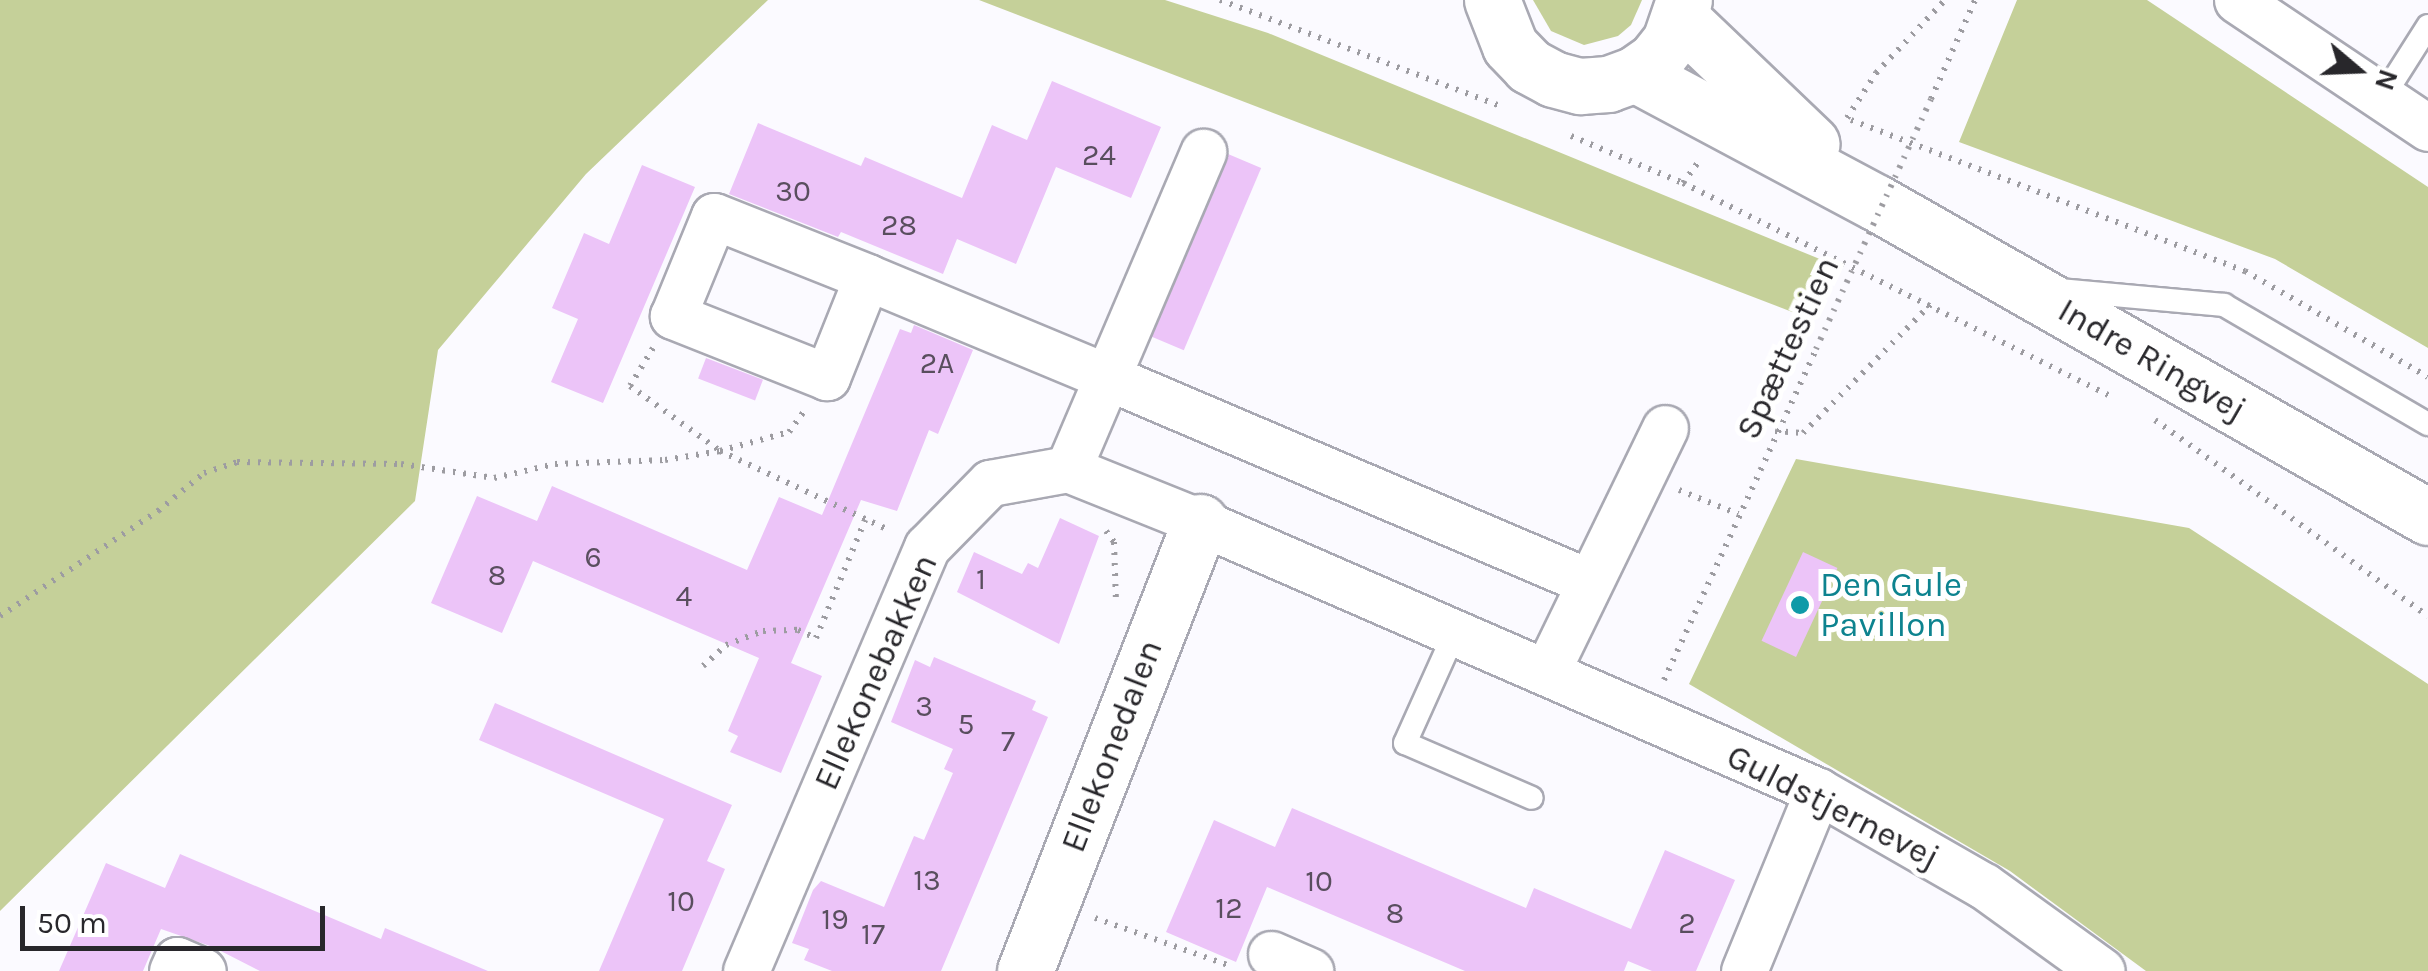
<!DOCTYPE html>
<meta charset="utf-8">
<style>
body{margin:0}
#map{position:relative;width:2428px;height:971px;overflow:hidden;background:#fbfaff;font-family:Karla,sans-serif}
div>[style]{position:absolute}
.green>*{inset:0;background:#c5d099}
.building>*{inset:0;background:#ecc4f8;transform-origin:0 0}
.path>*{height:6px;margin-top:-3px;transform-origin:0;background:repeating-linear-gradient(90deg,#9d9ca1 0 2.5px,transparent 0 10.5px)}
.roads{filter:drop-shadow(2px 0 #a9a9b3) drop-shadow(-2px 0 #a9a9b3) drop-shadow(0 2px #a9a9b3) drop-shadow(0 -2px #a9a9b3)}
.service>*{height:22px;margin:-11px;padding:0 11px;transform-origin:11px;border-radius:11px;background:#fff}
.minor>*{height:45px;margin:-22.5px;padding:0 22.5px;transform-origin:22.5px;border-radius:22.5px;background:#fff}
.tertiary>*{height:55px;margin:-27.5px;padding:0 27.5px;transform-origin:27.5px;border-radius:27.5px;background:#fff}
.path-bridge>*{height:6px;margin-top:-3px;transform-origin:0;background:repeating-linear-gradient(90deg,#9d9ca1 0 2.5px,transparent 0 10.5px)}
.dots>*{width:28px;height:28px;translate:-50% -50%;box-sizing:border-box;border:5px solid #fff;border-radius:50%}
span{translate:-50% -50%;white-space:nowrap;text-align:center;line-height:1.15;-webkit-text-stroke:10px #fff;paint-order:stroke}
.number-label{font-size:30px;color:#594e5e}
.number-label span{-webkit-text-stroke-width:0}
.street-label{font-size:35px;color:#28272b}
.culture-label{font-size:35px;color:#0d838f}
.left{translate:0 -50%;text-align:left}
.north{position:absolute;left:2308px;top:20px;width:100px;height:100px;-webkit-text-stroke:8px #fff;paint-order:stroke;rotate:109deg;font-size:28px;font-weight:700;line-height:40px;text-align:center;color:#28272b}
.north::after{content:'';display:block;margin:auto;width:35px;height:45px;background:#28272b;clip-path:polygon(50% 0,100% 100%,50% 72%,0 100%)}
.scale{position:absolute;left:20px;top:906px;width:305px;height:45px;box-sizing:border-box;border:5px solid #28272b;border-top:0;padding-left:12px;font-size:30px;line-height:35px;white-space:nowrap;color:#28272b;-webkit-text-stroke:8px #fff;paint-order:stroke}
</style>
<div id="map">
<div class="green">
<i style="clip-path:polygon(0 0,768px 0,586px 174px,438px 350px,415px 501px,0 911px)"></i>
<i style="clip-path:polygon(979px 0,1165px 0,1268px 33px,1832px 264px,1800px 315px)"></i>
<i style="clip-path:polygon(1533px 0,1642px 0,1631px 25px,1618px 36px,1584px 45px,1551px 31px)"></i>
<i style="clip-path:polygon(2017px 0,2147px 0,2428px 187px,2428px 348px,2275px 259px,1959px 142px)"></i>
<i style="clip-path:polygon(1796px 459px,2189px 528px,2428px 684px,2428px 971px,2146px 971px,2010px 871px,1689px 684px)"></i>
</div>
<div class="building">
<i style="clip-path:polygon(1052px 81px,1161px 127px,1131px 198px,1056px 167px,1016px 264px,957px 239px,943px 274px,841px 232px,838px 237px,729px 194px,758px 123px,861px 166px,865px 157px,962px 198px,992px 125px,1027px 140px)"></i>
<i style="left:1228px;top:154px;width:36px;height:198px;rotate:23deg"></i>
<i style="clip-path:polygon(642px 165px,695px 187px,603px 403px,551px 382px,578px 319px,552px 308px,584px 233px,609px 244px)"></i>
<i style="clip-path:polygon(914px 325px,973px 350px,938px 434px,929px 430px,897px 511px,861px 500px,791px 663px,822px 676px,781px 773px,730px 752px,738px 736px,728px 731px,759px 658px,533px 561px,502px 633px,431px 603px,477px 496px,537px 521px,552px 486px,747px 570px,779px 497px,822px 515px,900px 329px,911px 333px)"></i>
<i style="left:706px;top:358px;width:61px;height:22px;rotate:21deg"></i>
<i style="clip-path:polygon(1060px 518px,1099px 536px,1059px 644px,957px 592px,974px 552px,1022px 574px,1028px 563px,1038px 568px)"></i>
<i style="left:1803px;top:552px;width:38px;height:98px;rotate:25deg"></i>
<i style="clip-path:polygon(934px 657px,1036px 701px,1032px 710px,1048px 717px,941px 971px,832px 971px,804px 960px,809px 949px,792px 943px,813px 890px,821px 881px,884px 907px,914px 836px,924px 840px,953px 773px,944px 769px,953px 749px,891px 722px,915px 660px,930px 667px)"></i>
<i style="clip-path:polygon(495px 703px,732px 805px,707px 861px,725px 869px,682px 971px,599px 971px,664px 819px,479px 740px)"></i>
<i style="clip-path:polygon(1292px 808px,1526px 908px,1534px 888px,1631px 929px,1665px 850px,1735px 880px,1696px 971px,1652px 971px,1628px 961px,1624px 971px,1465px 971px,1267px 887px,1236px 962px,1166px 932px,1214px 820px,1275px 847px)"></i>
<i style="clip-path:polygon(180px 854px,381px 939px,385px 928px,488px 971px,260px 971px,213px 947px,161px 929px,143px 971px,59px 971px,106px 863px,165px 888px)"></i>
</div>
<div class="path">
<i style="left:1220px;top:0;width:299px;rotate:20.7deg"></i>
<i style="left:1931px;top:99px;width:108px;rotate:-66deg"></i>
<i style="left:1847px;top:118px;width:54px;rotate:-57.2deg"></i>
<i style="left:1876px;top:73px;width:100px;rotate:-46.6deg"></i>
<i style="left:1851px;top:120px;width:422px;rotate:21deg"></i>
<i style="left:2245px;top:271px;width:211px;rotate:30.1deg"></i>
<i style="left:1571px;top:136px;width:121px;rotate:22.8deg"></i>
<i style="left:1683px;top:183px;width:476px;rotate:26.5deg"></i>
<i style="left:1683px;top:183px;width:27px;rotate:-54deg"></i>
<i style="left:653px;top:348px;width:44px;rotate:121.2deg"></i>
<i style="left:630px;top:386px;width:111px;rotate:35.8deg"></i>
<i style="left:720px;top:451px;width:187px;rotate:25.1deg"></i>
<i style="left:2155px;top:420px;width:336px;rotate:35.7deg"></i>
<i style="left:1775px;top:431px;width:28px;rotate:4deg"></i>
<i style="left:1803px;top:433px;width:183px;rotate:-45.2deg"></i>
<i style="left:1679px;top:490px;width:64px;rotate:22.1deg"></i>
<i style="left:1106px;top:531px;width:14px;rotate:54deg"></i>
<i style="left:1114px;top:542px;width:59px;rotate:88.1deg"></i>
<i style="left:0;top:616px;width:190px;rotate:-33.6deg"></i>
<i style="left:158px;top:511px;width:60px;rotate:-39.6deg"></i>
<i style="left:204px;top:473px;width:35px;rotate:-18deg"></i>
<i style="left:237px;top:462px;width:164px;rotate:0.7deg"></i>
<i style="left:401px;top:464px;width:94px;rotate:8.6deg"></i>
<i style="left:494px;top:478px;width:63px;rotate:-12.9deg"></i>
<i style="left:555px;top:464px;width:110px;rotate:-2.1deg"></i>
<i style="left:665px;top:460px;width:56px;rotate:-9.3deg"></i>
<i style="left:720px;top:451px;width:72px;rotate:-15.4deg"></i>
<i style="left:789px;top:432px;width:26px;rotate:-54deg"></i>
<i style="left:703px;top:666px;width:31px;rotate:-42deg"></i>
<i style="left:726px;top:645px;width:40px;rotate:-21deg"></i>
<i style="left:763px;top:631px;width:35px;rotate:-2deg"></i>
<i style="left:798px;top:630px;width:20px;rotate:24deg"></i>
<i style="left:816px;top:638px;width:128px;rotate:-67.4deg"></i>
<i style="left:1664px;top:680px;width:364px;rotate:-65.3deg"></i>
<i style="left:1095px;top:918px;width:146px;rotate:19.5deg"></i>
</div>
<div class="roads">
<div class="service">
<i style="left:2383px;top:97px;width:84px;rotate:-57.6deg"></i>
<i style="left:2059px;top:290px;width:166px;rotate:5.2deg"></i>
<i style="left:2224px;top:305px;width:236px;rotate:30.3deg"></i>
<i style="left:1455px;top:632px;width:122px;rotate:114.2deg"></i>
<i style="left:1405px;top:743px;width:138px;rotate:23.4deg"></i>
</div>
<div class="minor">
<i style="left:2237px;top:0;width:230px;rotate:33.8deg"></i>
<i style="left:867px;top:277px;width:108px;rotate:111.8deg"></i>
<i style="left:827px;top:377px;width:166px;rotate:-158.4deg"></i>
<i style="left:673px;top:316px;width:108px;rotate:-67.7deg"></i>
<i style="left:714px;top:216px;width:165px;rotate:21.7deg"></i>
<i style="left:867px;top:277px;width:263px;rotate:22.6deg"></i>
<i style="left:1110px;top:378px;width:521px;rotate:23.07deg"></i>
<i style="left:1068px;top:469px;width:345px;rotate:-66.9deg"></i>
<i style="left:1547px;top:671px;width:270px;rotate:-64.1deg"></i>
<i style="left:1271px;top:954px;width:43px;rotate:23.6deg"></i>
<i style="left:172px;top:971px;width:12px;rotate:-66deg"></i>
<i style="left:177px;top:960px;width:28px;rotate:23deg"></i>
<i style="left:746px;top:971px;width:461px;rotate:-66.9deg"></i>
<i style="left:927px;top:547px;width:90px;rotate:-45.5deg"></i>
<i style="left:990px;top:483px;width:79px;rotate:-10.2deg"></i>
<i style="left:1068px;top:469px;width:142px;rotate:21.9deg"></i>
<i style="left:1200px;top:522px;width:674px;rotate:23.52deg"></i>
<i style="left:1818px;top:791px;width:191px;rotate:29.8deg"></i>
<i style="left:1984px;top:886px;width:145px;rotate:35.8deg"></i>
<i style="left:1744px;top:971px;width:195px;rotate:-67.7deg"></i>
</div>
<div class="tertiary">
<i style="left:1492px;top:0;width:49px;rotate:68.6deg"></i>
<i style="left:1510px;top:46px;width:28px;rotate:46deg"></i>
<i style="left:1529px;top:66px;width:27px;rotate:28deg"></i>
<i style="left:1553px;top:79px;width:28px;rotate:15deg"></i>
<i style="left:1580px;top:86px;width:28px;rotate:-4deg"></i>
<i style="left:1608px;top:84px;width:29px;rotate:-20deg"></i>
<i style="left:1635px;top:74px;width:24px;rotate:-35deg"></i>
<i style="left:1655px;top:60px;width:24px;rotate:-52deg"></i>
<i style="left:1670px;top:41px;width:43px;rotate:-71.1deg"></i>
<i style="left:1680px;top:18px;width:182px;rotate:43.7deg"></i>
<i style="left:1635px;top:74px;width:274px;rotate:28.1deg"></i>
<i style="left:1877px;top:203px;width:634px;rotate:29.68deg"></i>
<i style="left:1025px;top:971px;width:482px;rotate:-68.7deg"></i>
</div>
</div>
<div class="path-bridge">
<i style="left:1816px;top:349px;width:275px;rotate:-65.3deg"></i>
</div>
<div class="dots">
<i style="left:1800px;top:605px;background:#0f9aa8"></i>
</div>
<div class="number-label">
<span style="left:1099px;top:155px">24</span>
<span style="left:793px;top:191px">30</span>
<span style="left:899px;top:225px">28</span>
<span style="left:937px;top:363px">2A</span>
<span style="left:593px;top:557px">6</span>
<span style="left:497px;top:575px">8</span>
<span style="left:981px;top:579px">1</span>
<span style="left:684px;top:596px">4</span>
<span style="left:924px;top:706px">3</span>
<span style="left:966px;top:724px">5</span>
<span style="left:1008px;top:741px">7</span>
<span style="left:927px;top:880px">13</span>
<span style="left:1319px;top:881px">10</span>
<span style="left:681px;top:901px">10</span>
<span style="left:1229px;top:908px">12</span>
<span style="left:1395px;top:913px">8</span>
<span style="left:835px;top:919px">19</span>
<span style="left:1687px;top:923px">2</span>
<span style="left:873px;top:934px">17</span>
</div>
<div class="street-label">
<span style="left:1788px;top:348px;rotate:-65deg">Spættestien</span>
<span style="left:2152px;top:360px;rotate:30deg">Indre Ringvej</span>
<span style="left:876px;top:672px;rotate:-66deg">Ellekonebakken</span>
<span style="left:1112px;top:746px;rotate:-69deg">Ellekonedalen</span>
<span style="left:1833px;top:807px;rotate:27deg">Guldstjernevej</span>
</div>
<div class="culture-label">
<span class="left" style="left:1820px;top:605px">Den Gule<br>Pavillon</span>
</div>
<div class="north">N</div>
<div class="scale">50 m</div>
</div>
